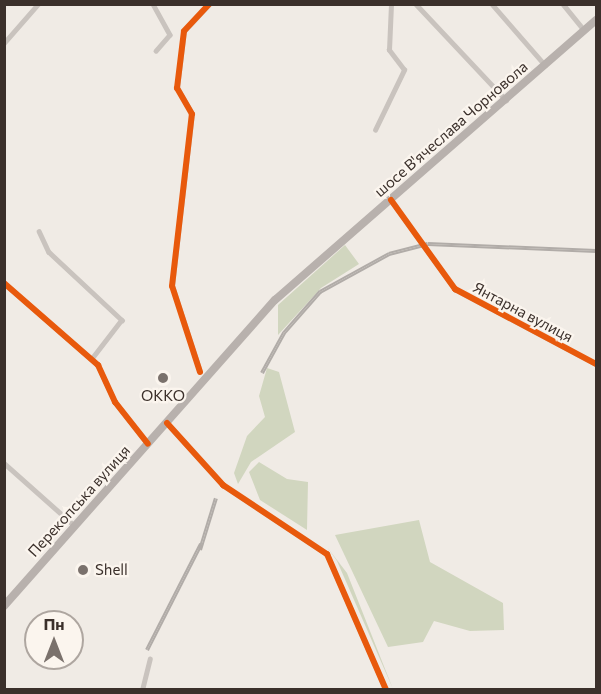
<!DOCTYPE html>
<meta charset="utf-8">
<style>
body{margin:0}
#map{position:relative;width:601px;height:694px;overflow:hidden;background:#f0ebe5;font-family:Commissioner,sans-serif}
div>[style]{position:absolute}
.green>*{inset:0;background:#d1d6bf}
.minor>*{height:4.5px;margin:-2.25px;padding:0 2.25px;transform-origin:2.25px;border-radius:2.25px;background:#c9c3be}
.primary>*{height:8px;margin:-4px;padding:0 4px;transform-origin:4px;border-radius:4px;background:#b8b1ad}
.rail>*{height:4px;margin-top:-2px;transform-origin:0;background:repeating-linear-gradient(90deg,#fbf5ee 0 4.5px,#b1aca8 0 9px);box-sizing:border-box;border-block:2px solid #b1aca8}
.cycleway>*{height:6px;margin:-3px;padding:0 3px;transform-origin:3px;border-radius:3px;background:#e8590c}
.dots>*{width:16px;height:16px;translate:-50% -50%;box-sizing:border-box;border:3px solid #fbf5ee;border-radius:50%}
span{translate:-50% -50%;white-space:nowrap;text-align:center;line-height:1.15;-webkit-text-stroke:4.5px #fbf5ee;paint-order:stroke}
.street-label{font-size:15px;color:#3b302b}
.poi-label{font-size:15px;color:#3b302b}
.left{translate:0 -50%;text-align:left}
.frame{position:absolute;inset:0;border:6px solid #3b302b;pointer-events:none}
.north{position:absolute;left:24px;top:610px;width:60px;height:60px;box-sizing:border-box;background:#fbf5ee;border:2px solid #aea6a0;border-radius:50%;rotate:0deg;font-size:16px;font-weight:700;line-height:24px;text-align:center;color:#3b302b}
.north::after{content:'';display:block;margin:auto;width:21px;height:27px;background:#7a716c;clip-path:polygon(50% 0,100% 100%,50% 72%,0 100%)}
</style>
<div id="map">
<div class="green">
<i style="clip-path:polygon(345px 245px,359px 264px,321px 288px,278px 335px,278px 305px)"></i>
<i style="clip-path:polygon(267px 368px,279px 372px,295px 432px,251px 462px,238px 484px,234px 473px,247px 436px,265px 417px,259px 396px)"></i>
<i style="clip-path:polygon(259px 462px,287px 479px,308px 482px,307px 530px,260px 500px,249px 472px)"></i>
<i style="clip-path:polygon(419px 520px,430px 562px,503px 603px,504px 630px,470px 631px,434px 621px,423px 642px,388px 647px,335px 535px)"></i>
<i style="clip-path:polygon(327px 547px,347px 573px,393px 689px,337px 561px)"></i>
</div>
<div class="minor">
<i style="left:153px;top:4px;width:35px;rotate:61deg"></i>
<i style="left:170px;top:35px;width:21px;rotate:131deg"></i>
<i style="left:416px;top:4px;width:132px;rotate:46.8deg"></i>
<i style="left:492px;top:4px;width:81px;rotate:49deg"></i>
<i style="left:563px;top:4px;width:33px;rotate:51deg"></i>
<i style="left:4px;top:43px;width:52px;rotate:-48.9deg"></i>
<i style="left:375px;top:130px;width:67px;rotate:-64.2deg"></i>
<i style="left:404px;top:70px;width:25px;rotate:-127deg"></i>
<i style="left:389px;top:50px;width:46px;rotate:-87.5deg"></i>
<i style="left:391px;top:200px;width:110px;rotate:54.3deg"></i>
<i style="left:455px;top:289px;width:160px;rotate:28deg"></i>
<i style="left:39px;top:231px;width:23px;rotate:65deg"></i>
<i style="left:49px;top:252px;width:100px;rotate:43deg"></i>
<i style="left:122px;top:320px;width:49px;rotate:127.6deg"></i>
<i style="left:4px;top:283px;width:125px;rotate:41.1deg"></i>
<i style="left:98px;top:365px;width:41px;rotate:65.3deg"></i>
<i style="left:115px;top:402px;width:53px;rotate:51.8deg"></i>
<i style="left:200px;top:372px;width:90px;rotate:-108deg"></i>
<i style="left:172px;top:286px;width:173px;rotate:-83.4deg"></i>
<i style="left:192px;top:114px;width:30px;rotate:-120deg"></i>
<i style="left:177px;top:88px;width:57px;rotate:-83deg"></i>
<i style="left:184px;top:31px;width:37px;rotate:-47deg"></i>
<i style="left:167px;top:423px;width:84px;rotate:47.9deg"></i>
<i style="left:223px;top:485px;width:125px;rotate:33.6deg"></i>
<i style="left:327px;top:554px;width:148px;rotate:66.5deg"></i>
<i style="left:4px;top:463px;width:95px;rotate:41.6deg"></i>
<i style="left:142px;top:690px;width:32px;rotate:-76deg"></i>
</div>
<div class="primary">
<i style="left:4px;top:606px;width:409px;rotate:-48.5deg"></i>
<i style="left:275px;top:300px;width:426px;rotate:-41.1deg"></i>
</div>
<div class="rail">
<i style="left:262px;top:373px;width:46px;rotate:-61.2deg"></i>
<i style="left:284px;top:333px;width:55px;rotate:-48.7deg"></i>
<i style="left:320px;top:292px;width:79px;rotate:-28.8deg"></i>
<i style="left:389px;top:254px;width:40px;rotate:-14.4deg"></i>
<i style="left:428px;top:244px;width:168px;rotate:2.4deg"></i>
<i style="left:200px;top:550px;width:54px;rotate:-72.9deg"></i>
<i style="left:147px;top:650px;width:119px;rotate:-63deg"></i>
</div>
<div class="cycleway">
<i style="left:391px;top:200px;width:110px;rotate:54.3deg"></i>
<i style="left:455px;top:289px;width:160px;rotate:28deg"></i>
<i style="left:4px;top:283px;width:125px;rotate:41.1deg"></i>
<i style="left:98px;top:365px;width:41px;rotate:65.3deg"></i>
<i style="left:115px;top:402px;width:53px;rotate:51.8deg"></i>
<i style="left:200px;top:372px;width:90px;rotate:-108deg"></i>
<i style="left:172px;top:286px;width:173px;rotate:-83.4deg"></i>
<i style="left:192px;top:114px;width:30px;rotate:-120deg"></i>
<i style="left:177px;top:88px;width:57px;rotate:-83deg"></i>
<i style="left:184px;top:31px;width:37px;rotate:-47deg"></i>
<i style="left:167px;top:423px;width:84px;rotate:47.9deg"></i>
<i style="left:223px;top:485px;width:125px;rotate:33.6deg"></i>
<i style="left:327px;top:554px;width:148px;rotate:66.5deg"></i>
</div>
<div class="dots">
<i style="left:163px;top:378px;background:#7a716c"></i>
<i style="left:83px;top:570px;background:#7a716c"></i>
</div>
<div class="street-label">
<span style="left:451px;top:129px;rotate:-41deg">шосе В'ячеслава Чорновола</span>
<span style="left:523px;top:312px;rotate:28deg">Янтарна вулиця</span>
<span style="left:79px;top:501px;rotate:-48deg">Перекопська вулиця</span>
</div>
<div class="poi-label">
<span style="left:163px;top:396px">ОККО</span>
<span class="left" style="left:95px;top:570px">Shell</span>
</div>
<div class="frame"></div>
<div class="north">Пн</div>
</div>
